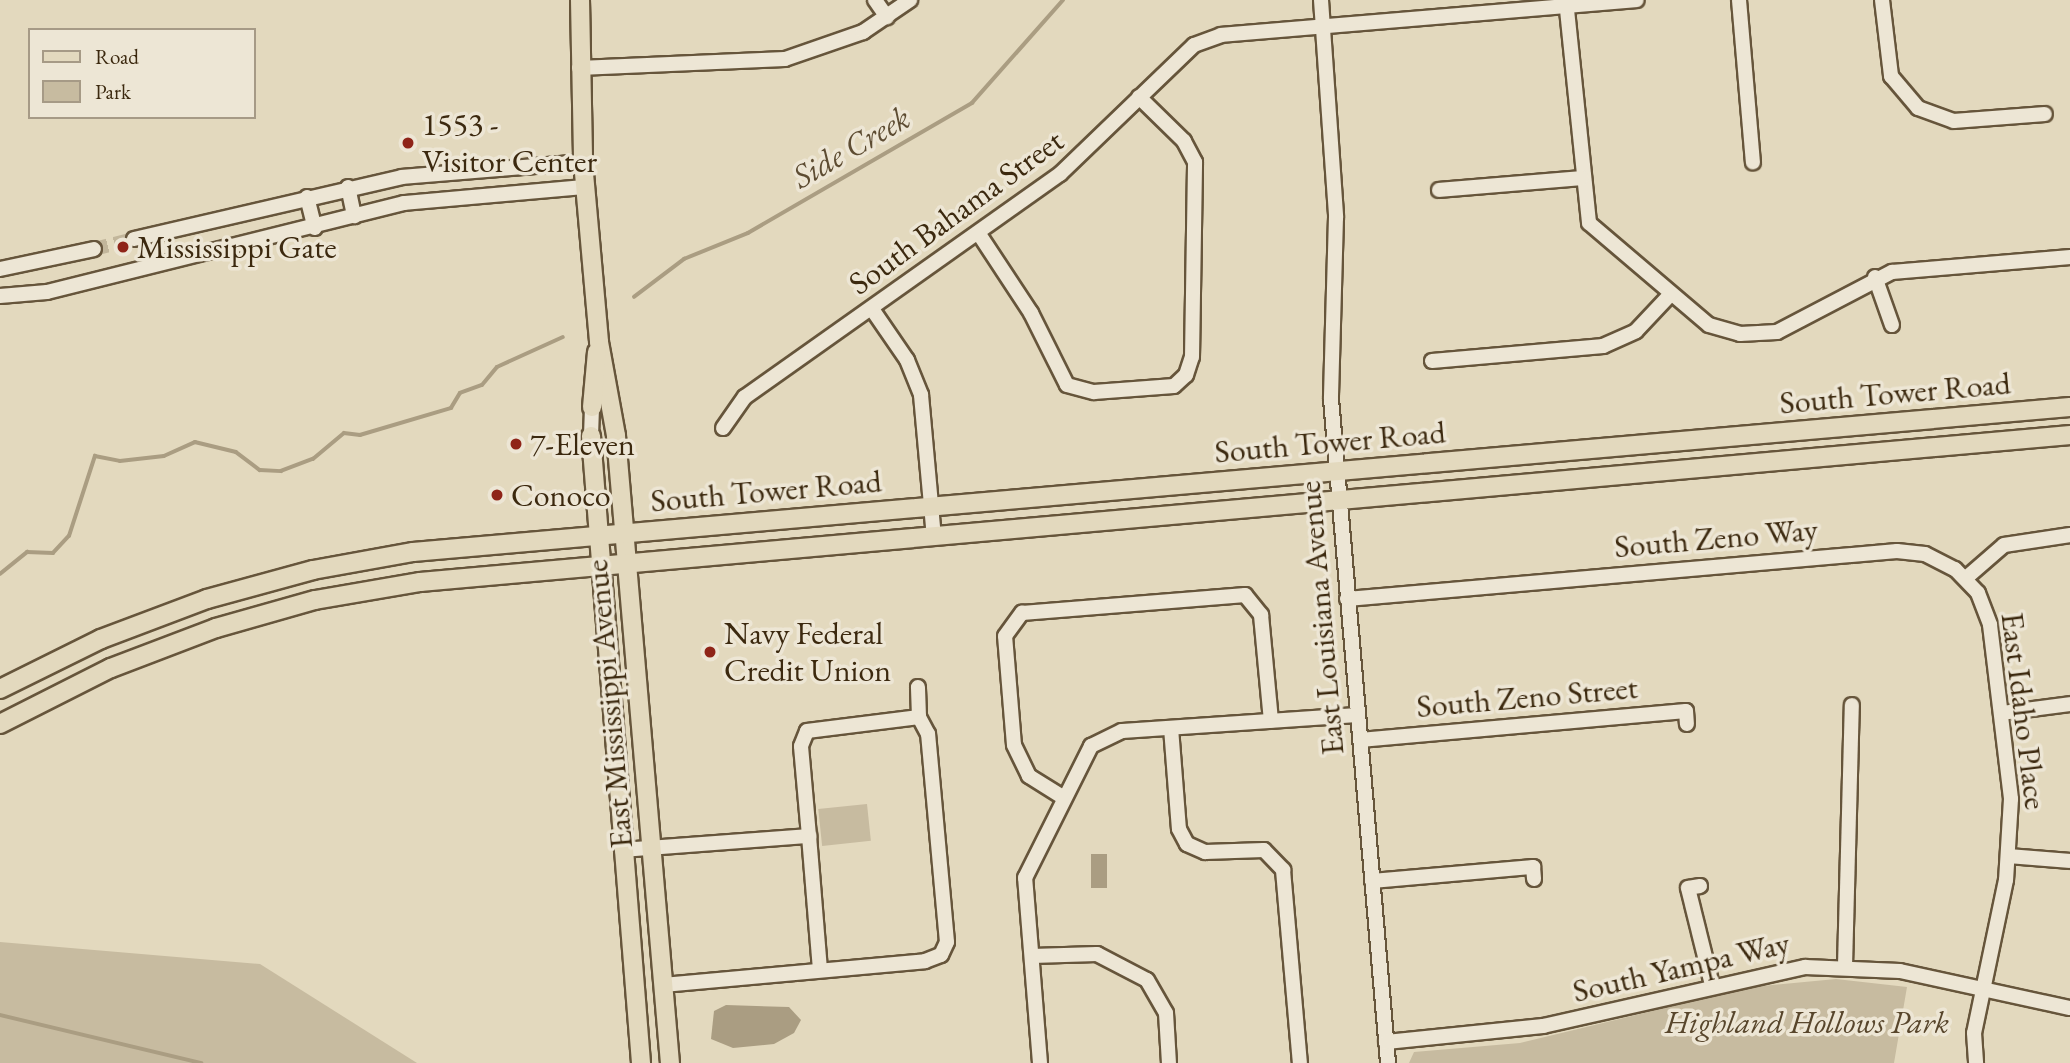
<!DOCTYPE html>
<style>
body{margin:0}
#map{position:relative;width:2070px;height:1063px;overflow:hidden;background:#e3d9be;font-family:"EB Garamond",serif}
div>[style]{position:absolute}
.green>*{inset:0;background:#c7bba0;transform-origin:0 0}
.water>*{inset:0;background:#aa9d82;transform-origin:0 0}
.stream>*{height:3.5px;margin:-1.75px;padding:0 1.75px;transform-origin:1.75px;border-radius:1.75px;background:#aa9d82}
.minor-tunnel>*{height:14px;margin-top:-7px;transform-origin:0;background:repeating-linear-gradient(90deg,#c2b69b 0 14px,transparent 0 21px)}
.roads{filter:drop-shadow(2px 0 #66553b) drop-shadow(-2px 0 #66553b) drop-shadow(0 2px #66553b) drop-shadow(0 -2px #66553b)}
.minor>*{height:14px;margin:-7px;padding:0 7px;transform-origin:7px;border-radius:7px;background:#ede6d5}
.major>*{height:18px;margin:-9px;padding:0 9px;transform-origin:9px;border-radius:9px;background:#e3d9be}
.dots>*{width:19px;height:19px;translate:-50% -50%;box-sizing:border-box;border:4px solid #ede6d5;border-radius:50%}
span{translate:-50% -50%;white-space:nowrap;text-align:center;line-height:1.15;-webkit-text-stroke:7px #ede6d5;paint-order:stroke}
.poi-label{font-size:32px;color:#3c290f}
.left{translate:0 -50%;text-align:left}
.street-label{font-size:32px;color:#3c290f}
.park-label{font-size:32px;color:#58462c;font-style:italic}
.water-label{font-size:33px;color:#5d4c32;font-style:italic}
.legend{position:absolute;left:28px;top:28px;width:228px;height:91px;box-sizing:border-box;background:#ede6d5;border:2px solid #a69a86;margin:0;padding:9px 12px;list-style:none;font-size:21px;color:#3c290f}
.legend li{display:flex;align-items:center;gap:14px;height:35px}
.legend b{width:35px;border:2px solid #a69a86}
</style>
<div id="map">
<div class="green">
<i style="left:867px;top:804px;width:37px;height:49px;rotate:84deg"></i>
<i style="clip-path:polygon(0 942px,260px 964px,417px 1063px,0 1063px)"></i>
<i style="clip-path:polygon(1836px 979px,1907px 987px,1894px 1063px,1409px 1063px,1414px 1052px,1520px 1043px,1752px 987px)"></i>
</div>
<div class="water">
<i style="left:1091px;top:854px;width:16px;height:34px"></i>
<i style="clip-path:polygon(726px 1005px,789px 1007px,801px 1020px,794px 1033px,774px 1044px,733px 1048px,711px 1039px,714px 1011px)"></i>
</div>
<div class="stream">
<i style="left:634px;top:297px;width:63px;rotate:-37.2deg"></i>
<i style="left:684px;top:259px;width:69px;rotate:-22.1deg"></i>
<i style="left:748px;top:233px;width:259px;rotate:-30.1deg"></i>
<i style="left:972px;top:103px;width:137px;rotate:-48.5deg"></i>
<i style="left:0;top:574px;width:35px;rotate:-39deg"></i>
<i style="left:27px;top:552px;width:26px;rotate:2deg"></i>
<i style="left:53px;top:553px;width:23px;rotate:-47deg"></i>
<i style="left:69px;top:536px;width:84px;rotate:-72deg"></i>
<i style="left:95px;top:456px;width:25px;rotate:11deg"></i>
<i style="left:120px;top:461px;width:44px;rotate:-6.5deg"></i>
<i style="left:164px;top:456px;width:34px;rotate:-24deg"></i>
<i style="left:195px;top:442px;width:42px;rotate:13.7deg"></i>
<i style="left:236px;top:452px;width:30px;rotate:37deg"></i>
<i style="left:260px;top:470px;width:21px;rotate:3deg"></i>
<i style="left:281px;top:471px;width:34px;rotate:-21deg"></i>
<i style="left:313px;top:459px;width:40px;rotate:-40deg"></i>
<i style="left:344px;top:433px;width:16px;rotate:7deg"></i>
<i style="left:360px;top:435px;width:95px;rotate:-16.5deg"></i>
<i style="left:451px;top:408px;width:17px;rotate:-59deg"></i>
<i style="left:460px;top:393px;width:23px;rotate:-20deg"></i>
<i style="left:482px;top:385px;width:23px;rotate:-50deg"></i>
<i style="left:497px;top:367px;width:72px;rotate:-24.4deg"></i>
<i style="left:0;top:1015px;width:207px;rotate:13.4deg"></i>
</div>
<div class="minor-tunnel">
<i style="left:94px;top:249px;width:41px;rotate:-14deg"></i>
</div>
<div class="roads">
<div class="minor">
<i style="left:875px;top:0;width:21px;rotate:55deg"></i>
<i style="left:1321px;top:0;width:218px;rotate:86deg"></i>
<i style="left:1336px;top:217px;width:182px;rotate:91.6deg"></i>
<i style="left:1331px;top:399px;width:666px;rotate:85.09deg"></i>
<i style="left:1566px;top:0;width:224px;rotate:84.1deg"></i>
<i style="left:1589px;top:223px;width:157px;rotate:40.4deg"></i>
<i style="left:1709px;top:325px;width:32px;rotate:16deg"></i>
<i style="left:1740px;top:334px;width:37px;rotate:-3deg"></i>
<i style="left:1777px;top:332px;width:130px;rotate:-27.6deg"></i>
<i style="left:1892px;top:272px;width:179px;rotate:-4.8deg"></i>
<i style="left:1739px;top:0;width:163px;rotate:85.1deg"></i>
<i style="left:1882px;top:0;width:77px;rotate:83.2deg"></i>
<i style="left:1891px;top:76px;width:42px;rotate:49.8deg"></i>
<i style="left:1918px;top:108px;width:38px;rotate:20deg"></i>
<i style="left:1954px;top:121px;width:91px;rotate:-4.4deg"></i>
<i style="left:579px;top:68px;width:206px;rotate:-2.5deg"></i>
<i style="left:785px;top:59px;width:83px;rotate:-19.1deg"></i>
<i style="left:863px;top:32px;width:57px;rotate:-34.2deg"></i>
<i style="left:348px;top:187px;width:30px;rotate:78deg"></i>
<i style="left:1439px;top:190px;width:143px;rotate:-4.8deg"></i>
<i style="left:307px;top:197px;width:32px;rotate:76deg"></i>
<i style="left:979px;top:234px;width:95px;rotate:56.6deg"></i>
<i style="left:1031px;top:313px;width:80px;rotate:63.4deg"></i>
<i style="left:1067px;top:385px;width:28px;rotate:15deg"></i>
<i style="left:1094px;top:392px;width:80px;rotate:-4.3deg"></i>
<i style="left:1174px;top:386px;width:16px;rotate:-43deg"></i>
<i style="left:1186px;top:375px;width:19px;rotate:-72deg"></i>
<i style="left:1192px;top:357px;width:195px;rotate:-89.1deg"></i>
<i style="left:1195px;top:162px;width:24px;rotate:-118deg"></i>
<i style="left:1184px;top:141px;width:63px;rotate:-135.6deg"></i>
<i style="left:134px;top:239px;width:275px;rotate:-13deg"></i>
<i style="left:402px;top:177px;width:182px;rotate:-4.7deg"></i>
<i style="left:0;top:269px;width:96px;rotate:-12deg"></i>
<i style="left:1875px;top:277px;width:51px;rotate:70.5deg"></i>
<i style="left:0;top:296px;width:47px;rotate:-4.9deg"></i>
<i style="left:47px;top:292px;width:368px;rotate:-14deg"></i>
<i style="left:404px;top:203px;width:182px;rotate:-5.1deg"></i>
<i style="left:872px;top:309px;width:62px;rotate:55.5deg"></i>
<i style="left:907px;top:360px;width:38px;rotate:68deg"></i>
<i style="left:921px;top:395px;width:143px;rotate:84.8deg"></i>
<i style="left:1432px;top:361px;width:172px;rotate:-5deg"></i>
<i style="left:1603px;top:346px;width:36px;rotate:-24deg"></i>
<i style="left:1636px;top:331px;width:48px;rotate:-46.7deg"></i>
<i style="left:723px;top:428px;width:38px;rotate:-55deg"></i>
<i style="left:745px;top:397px;width:386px;rotate:-35.3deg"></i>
<i style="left:1060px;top:174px;width:186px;rotate:-43.9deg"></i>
<i style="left:1194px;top:45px;width:29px;rotate:-20deg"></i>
<i style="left:1221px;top:35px;width:417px;rotate:-4.8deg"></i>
<i style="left:591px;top:436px;width:29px;rotate:-88deg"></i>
<i style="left:1966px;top:578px;width:50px;rotate:-41deg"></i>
<i style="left:2004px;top:545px;width:67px;rotate:-8.6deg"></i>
<i style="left:1347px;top:599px;width:552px;rotate:-4.99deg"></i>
<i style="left:1897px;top:551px;width:28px;rotate:6deg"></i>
<i style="left:1925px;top:554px;width:34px;rotate:27deg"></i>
<i style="left:1955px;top:569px;width:33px;rotate:46deg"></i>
<i style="left:1978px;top:593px;width:34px;rotate:69deg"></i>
<i style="left:1990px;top:625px;width:175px;rotate:83.1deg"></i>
<i style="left:2011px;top:799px;width:81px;rotate:93.5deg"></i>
<i style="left:2006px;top:880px;width:156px;rotate:101.8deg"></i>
<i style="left:1974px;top:1033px;width:30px;rotate:86deg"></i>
<i style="left:2002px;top:713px;width:69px;rotate:-7.5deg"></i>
<i style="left:1171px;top:728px;width:101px;rotate:85.5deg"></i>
<i style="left:1179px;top:829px;width:17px;rotate:62deg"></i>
<i style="left:1187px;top:844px;width:20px;rotate:24deg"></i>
<i style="left:1205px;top:852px;width:59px;rotate:-1.9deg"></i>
<i style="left:1264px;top:850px;width:28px;rotate:46deg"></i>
<i style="left:1283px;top:870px;width:194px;rotate:85deg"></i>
<i style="left:1360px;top:740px;width:327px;rotate:-5.1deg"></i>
<i style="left:1686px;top:711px;width:13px;rotate:86deg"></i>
<i style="left:1061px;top:796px;width:38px;rotate:-148deg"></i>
<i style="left:1029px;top:776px;width:34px;rotate:-116deg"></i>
<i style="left:1014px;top:745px;width:109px;rotate:-94.7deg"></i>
<i style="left:1005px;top:636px;width:29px;rotate:-54deg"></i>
<i style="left:1022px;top:613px;width:224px;rotate:-4.6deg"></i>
<i style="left:1245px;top:595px;width:26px;rotate:51deg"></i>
<i style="left:1261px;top:615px;width:106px;rotate:84.6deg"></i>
<i style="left:809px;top:836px;width:133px;rotate:85.3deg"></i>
<i style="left:622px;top:850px;width:188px;rotate:-4.3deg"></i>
<i style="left:809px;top:836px;width:90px;rotate:-95.1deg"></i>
<i style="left:801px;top:746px;width:16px;rotate:-68deg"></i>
<i style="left:807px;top:731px;width:113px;rotate:-7.1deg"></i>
<i style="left:919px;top:717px;width:30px;rotate:-92deg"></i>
<i style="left:2009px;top:856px;width:61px;rotate:4.7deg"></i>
<i style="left:1372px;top:881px;width:162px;rotate:-5deg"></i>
<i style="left:1533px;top:867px;width:12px;rotate:85deg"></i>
<i style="left:1700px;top:886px;width:12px;rotate:171deg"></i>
<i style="left:1688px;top:888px;width:100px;rotate:76.1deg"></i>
<i style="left:1032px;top:956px;width:65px;rotate:-1.8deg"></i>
<i style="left:1097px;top:954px;width:56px;rotate:27.5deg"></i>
<i style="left:1147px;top:980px;width:38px;rotate:60deg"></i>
<i style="left:1166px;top:1013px;width:50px;rotate:86.6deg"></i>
<i style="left:1845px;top:966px;width:261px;rotate:-88.5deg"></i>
<i style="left:663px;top:985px;width:263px;rotate:-5.2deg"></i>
<i style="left:925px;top:961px;width:17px;rotate:-21deg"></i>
<i style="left:941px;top:955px;width:14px;rotate:-65deg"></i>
<i style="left:947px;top:942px;width:209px;rotate:-95.2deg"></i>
<i style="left:928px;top:734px;width:19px;rotate:-118deg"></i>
<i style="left:1386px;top:1042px;width:158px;rotate:-5.8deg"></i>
<i style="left:1543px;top:1026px;width:269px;rotate:-12.7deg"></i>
<i style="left:1805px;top:967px;width:95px;rotate:2.4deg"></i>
<i style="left:1900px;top:971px;width:174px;rotate:12.3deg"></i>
<i style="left:1040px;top:1063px;width:186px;rotate:-94.6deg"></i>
<i style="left:1025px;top:878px;width:148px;rotate:-63.4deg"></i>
<i style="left:1091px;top:746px;width:34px;rotate:-26deg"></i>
<i style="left:1122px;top:731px;width:236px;rotate:-3.9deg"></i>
</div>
<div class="major">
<i style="left:580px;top:0;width:162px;rotate:88.9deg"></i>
<i style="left:583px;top:162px;width:181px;rotate:84.9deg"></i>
<i style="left:599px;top:342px;width:96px;rotate:79.7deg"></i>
<i style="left:616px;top:436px;width:629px;rotate:85.08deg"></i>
<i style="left:592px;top:407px;width:55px;rotate:-84.8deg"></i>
<i style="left:591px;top:436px;width:629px;rotate:85.44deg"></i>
<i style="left:0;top:689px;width:113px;rotate:-26.3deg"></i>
<i style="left:101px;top:639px;width:113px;rotate:-20.7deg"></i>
<i style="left:207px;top:599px;width:110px;rotate:-15.3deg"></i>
<i style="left:313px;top:570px;width:102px;rotate:-10.2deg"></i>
<i style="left:413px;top:552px;width:1663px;rotate:-5deg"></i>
<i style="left:0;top:724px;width:124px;rotate:-26.8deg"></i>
<i style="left:111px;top:668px;width:112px;rotate:-20.9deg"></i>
<i style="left:216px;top:628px;width:103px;rotate:-15.8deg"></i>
<i style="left:315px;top:600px;width:107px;rotate:-9.7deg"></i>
<i style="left:420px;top:582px;width:1657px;rotate:-5.09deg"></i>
</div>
</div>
<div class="dots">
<i style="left:408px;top:143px;background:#8f2418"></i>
<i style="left:123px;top:247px;background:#8f2418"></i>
<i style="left:516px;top:444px;background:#8f2418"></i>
<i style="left:497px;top:495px;background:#8f2418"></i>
<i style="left:710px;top:652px;background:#8f2418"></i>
</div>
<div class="poi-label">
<span class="left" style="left:422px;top:143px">1553 -<br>Visitor Center</span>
<span class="left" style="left:137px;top:247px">Mississippi Gate</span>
<span class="left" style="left:530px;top:444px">7-Eleven</span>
<span class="left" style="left:511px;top:495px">Conoco</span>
<span class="left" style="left:724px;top:652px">Navy Federal<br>Credit Union</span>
</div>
<div class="street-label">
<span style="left:956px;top:212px;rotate:-36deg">South Bahama Street</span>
<span style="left:1895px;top:393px;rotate:-5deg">South Tower Road</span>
<span style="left:1330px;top:442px;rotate:-5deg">South Tower Road</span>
<span style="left:766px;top:491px;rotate:-5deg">South Tower Road</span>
<span style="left:1716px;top:538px;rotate:-5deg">South Zeno Way</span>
<span style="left:1321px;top:618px;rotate:-95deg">East Louisiana Avenue</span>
<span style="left:1527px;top:697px;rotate:-5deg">South Zeno Street</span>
<span style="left:609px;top:704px;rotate:-95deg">East Mississippi Avenue</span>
<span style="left:2024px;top:711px;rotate:83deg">East Idaho Place</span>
<span style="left:1681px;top:967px;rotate:-13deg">South Yampa Way</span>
</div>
<div class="park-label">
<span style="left:1807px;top:1022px">Highland Hollows Park</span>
</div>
<div class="water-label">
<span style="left:851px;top:147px;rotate:-30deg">Side Creek</span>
</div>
<ul class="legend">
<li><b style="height:9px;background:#e3d9be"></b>Road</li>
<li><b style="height:19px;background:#c7bba0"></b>Park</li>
</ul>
</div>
